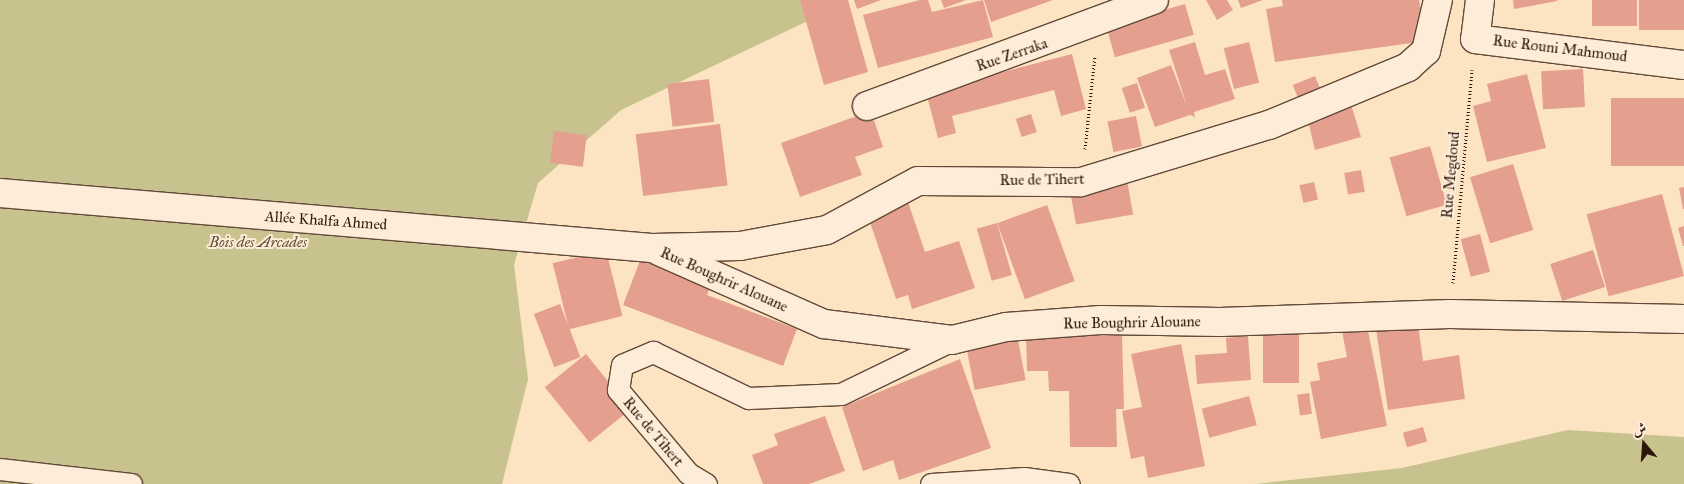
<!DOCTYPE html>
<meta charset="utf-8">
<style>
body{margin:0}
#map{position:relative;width:1684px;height:484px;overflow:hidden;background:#fce4c3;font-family:"IM FELL Great Primer",Amiri,serif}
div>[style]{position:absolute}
.green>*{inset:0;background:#c7c28e}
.building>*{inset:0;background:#e59f8e;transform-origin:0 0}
.path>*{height:3px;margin-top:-1.5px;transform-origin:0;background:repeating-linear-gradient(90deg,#2f150b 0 1px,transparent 0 3.5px)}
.roads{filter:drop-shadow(1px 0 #624939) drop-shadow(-1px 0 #624939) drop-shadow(0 1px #624939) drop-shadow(0 -1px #624939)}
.lane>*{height:21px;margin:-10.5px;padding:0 10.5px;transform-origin:10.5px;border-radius:10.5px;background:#fdedd8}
.street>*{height:28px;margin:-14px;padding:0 14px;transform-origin:14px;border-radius:14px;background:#fdedd8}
span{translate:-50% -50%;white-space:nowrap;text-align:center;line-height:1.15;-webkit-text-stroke:4px #fdedd8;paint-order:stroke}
.street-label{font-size:15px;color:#2f150b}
.park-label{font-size:15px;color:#645239;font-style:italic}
.north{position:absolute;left:1619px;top:419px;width:50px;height:50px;-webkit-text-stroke:4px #fdedd8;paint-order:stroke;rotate:342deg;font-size:14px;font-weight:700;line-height:20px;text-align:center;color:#2f150b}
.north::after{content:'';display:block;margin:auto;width:18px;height:22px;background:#2f150b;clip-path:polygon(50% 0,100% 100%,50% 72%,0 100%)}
</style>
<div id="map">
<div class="green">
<i style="clip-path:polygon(0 0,823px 0,812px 19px,621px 110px,538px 183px,514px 265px,528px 379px,502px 484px,0 484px)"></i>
<i style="clip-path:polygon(1568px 430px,1684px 437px,1684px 484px,1255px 484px,1402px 468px)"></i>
</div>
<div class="building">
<i style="clip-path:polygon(800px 0,848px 0,868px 72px,824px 85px)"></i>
<i style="clip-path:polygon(854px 0,881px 0,857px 9px)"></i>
<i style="clip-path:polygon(920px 0,928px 0,932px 12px,983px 0,993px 37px,878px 68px,863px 15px)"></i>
<i style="clip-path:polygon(941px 0,966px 0,944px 8px)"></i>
<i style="clip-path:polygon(984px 0,1053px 0,991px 22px)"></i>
<i style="clip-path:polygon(1206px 0,1227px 0,1233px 10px,1217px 20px)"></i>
<i style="clip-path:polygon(1238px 0,1263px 0,1241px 8px)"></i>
<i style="clip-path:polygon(1282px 0,1419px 0,1426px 41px,1275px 62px,1266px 9px,1283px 6px)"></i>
<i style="clip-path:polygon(1513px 0,1557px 0,1557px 1px,1514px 9px)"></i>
<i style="left:1592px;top:0;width:45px;height:26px"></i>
<i style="left:1639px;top:0;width:45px;height:30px"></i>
<i style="left:1185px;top:4px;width:32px;height:82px;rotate:74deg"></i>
<i style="clip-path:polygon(1195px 42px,1205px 75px,1225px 69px,1235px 99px,1194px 112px,1195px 117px,1190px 115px,1155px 127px,1137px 78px,1171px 65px,1187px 106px,1169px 50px)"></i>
<i style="left:1249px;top:42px;width:42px;height:26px;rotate:76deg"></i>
<i style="clip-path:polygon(1072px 54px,1086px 109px,1061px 116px,1054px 90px,952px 116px,956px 133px,938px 138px,926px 92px)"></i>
<i style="left:1583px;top:69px;width:38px;height:42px;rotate:87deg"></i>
<i style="clip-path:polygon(1527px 74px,1546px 148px,1487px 162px,1473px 106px,1491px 101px,1487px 84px)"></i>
<i style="left:1315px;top:76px;width:16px;height:24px;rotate:68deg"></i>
<i style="left:709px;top:79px;width:43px;height:42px;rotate:83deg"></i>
<i style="left:1137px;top:83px;width:26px;height:16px;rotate:72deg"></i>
<i style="clip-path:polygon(1348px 95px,1361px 137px,1315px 150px,1306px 112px)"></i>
<i style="left:1684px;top:98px;width:68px;height:73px;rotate:90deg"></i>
<i style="clip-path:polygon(871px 111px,883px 147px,855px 157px,862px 175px,800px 197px,781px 143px)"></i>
<i style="left:1031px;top:114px;width:19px;height:16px;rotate:72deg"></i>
<i style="left:1136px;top:116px;width:31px;height:29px;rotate:79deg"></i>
<i style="left:720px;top:124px;width:62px;height:85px;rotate:83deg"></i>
<i style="left:554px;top:131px;width:33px;height:32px;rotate:7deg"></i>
<i style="left:1430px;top:146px;width:61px;height:42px;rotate:74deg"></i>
<i style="left:1513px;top:164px;width:69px;height:45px;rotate:73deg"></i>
<i style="left:1361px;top:170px;width:22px;height:17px;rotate:80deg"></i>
<i style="left:1126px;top:174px;width:41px;height:58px;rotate:80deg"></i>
<i style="left:1314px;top:182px;width:18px;height:15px;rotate:77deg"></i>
<i style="clip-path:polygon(1684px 187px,1684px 209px,1683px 209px,1679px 188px)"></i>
<i style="left:1662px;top:194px;width:85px;height:78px;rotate:75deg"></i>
<i style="clip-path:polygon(908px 202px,925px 252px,959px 241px,975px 288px,912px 309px,908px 295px,896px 299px,868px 216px)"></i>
<i style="left:1047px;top:205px;width:81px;height:53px;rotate:70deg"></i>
<i style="left:997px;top:223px;width:54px;height:21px;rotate:74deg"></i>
<i style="clip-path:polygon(1684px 226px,1684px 246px,1683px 246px,1678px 228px)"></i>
<i style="left:1480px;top:234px;width:39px;height:20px;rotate:75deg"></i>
<i style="left:606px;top:250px;width:68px;height:55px;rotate:76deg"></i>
<i style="left:1593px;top:250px;width:39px;height:45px;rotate:72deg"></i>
<i style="clip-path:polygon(641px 258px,711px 285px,707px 295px,797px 329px,783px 366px,623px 305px)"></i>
<i style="left:560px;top:304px;width:57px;height:28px;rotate:69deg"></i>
<i style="clip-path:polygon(1366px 321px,1387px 426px,1321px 439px,1310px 382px,1320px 380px,1317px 363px,1347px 357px,1341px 326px)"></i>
<i style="clip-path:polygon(1418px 324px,1423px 361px,1459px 355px,1465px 399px,1388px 410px,1376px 329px)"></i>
<i style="left:1263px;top:328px;width:36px;height:55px"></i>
<i style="left:1016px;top:330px;width:51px;height:52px;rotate:79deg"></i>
<i style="clip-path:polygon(1122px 335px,1124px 409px,1116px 409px,1117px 447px,1070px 447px,1069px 391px,1049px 391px,1048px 371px,1027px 371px,1026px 336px)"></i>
<i style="clip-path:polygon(1248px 336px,1251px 380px,1197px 384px,1195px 355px,1227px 353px,1226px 338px)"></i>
<i style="clip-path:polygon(1181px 344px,1205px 466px,1148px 478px,1144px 456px,1131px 459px,1122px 411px,1142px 407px,1131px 354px)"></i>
<i style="left:586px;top:354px;width:71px;height:53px;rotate:51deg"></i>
<i style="clip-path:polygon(960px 359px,991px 448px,899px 480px,893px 460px,863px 471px,842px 407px)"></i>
<i style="left:1309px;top:393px;width:21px;height:12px;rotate:82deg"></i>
<i style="left:1249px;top:396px;width:30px;height:49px;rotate:75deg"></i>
<i style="clip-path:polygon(825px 416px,845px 471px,809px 484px,763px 484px,752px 455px,778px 445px,774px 434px)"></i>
<i style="left:1423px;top:427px;width:15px;height:21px;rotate:74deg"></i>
</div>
<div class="path">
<i style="left:1085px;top:149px;width:94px;rotate:-83.9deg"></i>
<i style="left:1453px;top:283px;width:214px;rotate:-84.9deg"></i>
</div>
<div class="roads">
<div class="lane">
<i style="left:0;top:469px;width:132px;rotate:6.5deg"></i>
<i style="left:706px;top:484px;width:21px;rotate:-149deg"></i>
<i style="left:688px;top:473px;width:109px;rotate:-130.1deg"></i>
<i style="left:618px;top:390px;width:25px;rotate:-81deg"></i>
<i style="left:622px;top:365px;width:34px;rotate:-23deg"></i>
<i style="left:653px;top:352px;width:106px;rotate:25.8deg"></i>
<i style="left:748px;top:398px;width:93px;rotate:-2.5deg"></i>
<i style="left:841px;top:394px;width:123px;rotate:-25.9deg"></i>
<i style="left:931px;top:484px;width:93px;rotate:-3.7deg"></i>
<i style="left:1024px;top:478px;width:45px;rotate:7.6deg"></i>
</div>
<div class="street">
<i style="left:1480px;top:0;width:39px;rotate:97deg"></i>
<i style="left:1475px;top:39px;width:211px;rotate:7.1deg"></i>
<i style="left:867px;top:106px;width:306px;rotate:-20.3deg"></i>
<i style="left:0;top:193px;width:654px;rotate:4.82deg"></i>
<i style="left:652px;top:248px;width:88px;rotate:-1.3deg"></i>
<i style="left:740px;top:246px;width:88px;rotate:-10.4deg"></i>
<i style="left:827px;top:230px;width:103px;rotate:-28.3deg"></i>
<i style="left:918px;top:181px;width:163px;rotate:0.4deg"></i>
<i style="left:1081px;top:182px;width:196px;rotate:-16.9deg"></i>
<i style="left:1269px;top:125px;width:151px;rotate:-22.6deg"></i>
<i style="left:1408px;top:67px;width:24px;rotate:-42deg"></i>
<i style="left:1426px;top:51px;width:52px;rotate:-76.8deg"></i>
<i style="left:659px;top:251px;width:180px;rotate:23.9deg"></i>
<i style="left:824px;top:324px;width:129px;rotate:7.1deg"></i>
<i style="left:952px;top:340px;width:56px;rotate:-13.5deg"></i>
<i style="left:1006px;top:327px;width:95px;rotate:-4.2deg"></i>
<i style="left:1101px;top:320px;width:119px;rotate:1deg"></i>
<i style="left:1220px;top:322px;width:230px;rotate:-2deg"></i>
<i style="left:1450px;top:314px;width:234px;rotate:1.2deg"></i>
</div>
</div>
<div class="street-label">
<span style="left:1560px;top:49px;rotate:7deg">Rue Rouni Mahmoud</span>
<span style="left:1012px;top:55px;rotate:-19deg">Rue Zerraka</span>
<span style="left:1451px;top:175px;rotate:-85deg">Rue Megdoud</span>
<span style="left:1042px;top:180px;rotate:-1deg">Rue de Tihert</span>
<span style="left:326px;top:221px;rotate:4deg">Allée Khalfa Ahmed</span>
<span style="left:724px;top:280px;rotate:24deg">Rue Boughrir Alouane</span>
<span style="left:1132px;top:323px;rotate:-1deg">Rue Boughrir Alouane</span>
<span style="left:653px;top:432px;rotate:50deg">Rue de Tihert</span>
</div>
<div class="park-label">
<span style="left:258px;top:243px">Bois des Arcades</span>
</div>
<div class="north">ش</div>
</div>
